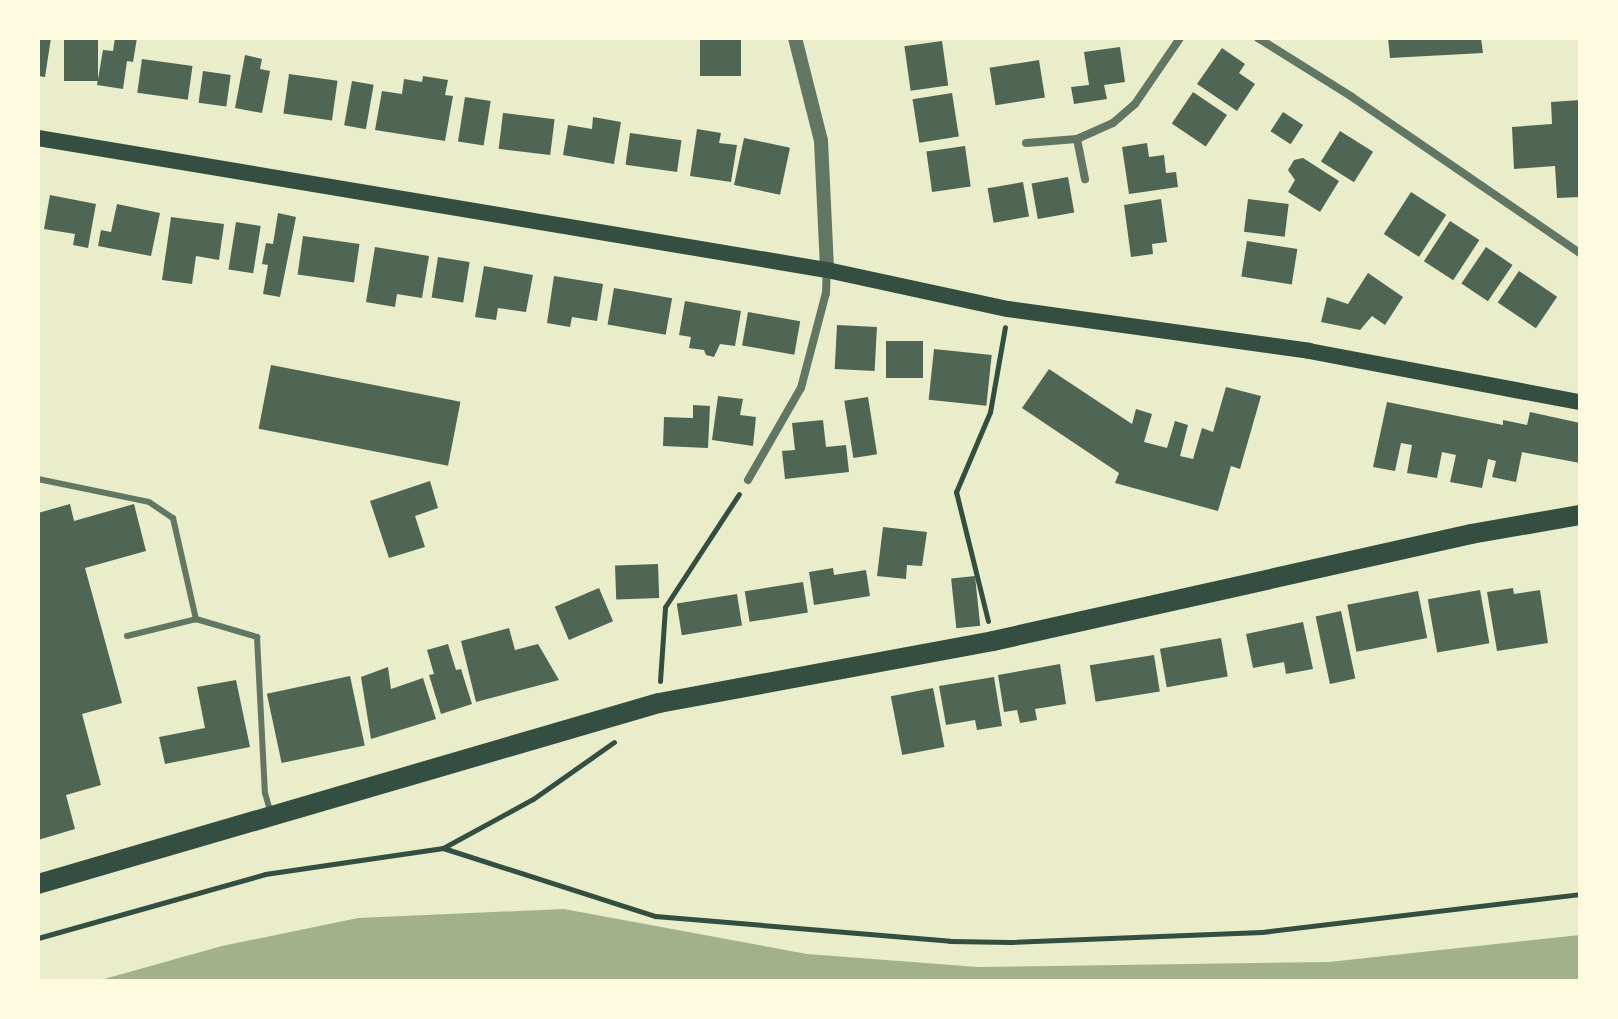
<!DOCTYPE html>
<style>
body{margin:0}
#map{position:relative;width:1618px;height:1019px;overflow:hidden;background:#e9edc9;font-family:"Crimson Pro",serif}
div>[style]{position:absolute}
.water>*{inset:0;background:#a3b18a}
.building>*{inset:0;background:#4f6655;transform-origin:0 0}
.path>*{height:5px;margin:-2.5px;padding:0 2.5px;transform-origin:2.5px;border-radius:2.5px;background:#344e41}
.service>*{height:6px;margin:-3px;padding:0 3px;transform-origin:3px;border-radius:3px;background:#617663}
.minor>*{height:8px;margin:-4px;padding:0 4px;transform-origin:4px;border-radius:4px;background:#617663}
.tertiary>*{height:14px;margin:-7px;padding:0 7px;transform-origin:7px;border-radius:7px;background:#617663}
.secondary>*{height:16px;margin:-8px;padding:0 8px;transform-origin:8px;border-radius:8px;background:#344e41}
.primary>*{height:20px;margin:-10px;padding:0 10px;transform-origin:10px;border-radius:10px;background:#344e41}
span{translate:-50% -50%;white-space:nowrap;text-align:center;line-height:1.15;-webkit-text-stroke:7px #fefae0;paint-order:stroke}
.frame{position:absolute;inset:0;border:40px solid #fefae0;pointer-events:none}
</style>
<div id="map">
<div class="water">
<i style="clip-path:polygon(564px 909px,807px 954px,978px 967px,1329px 962px,1580px 935px,1580px 981px,97px 981px,222px 946px,358px 918px)"></i>
</div>
<div class="building">
<i style="clip-path:polygon(38px 38px,51px 38px,45px 77px,38px 76px)"></i>
<i style="left:64px;top:38px;width:34px;height:43px"></i>
<i style="clip-path:polygon(115px 38px,137px 38px,133px 62px,127px 61px,123px 89px,97px 85px,103px 50px,113px 51px)"></i>
<i style="left:700px;top:38px;width:41px;height:38px"></i>
<i style="clip-path:polygon(1388px 38px,1481px 38px,1483px 53px,1390px 58px)"></i>
<i style="left:942px;top:41px;width:45px;height:38px;rotate:82deg"></i>
<i style="clip-path:polygon(1120px 47px,1125px 82px,1104px 85px,1107px 99px,1074px 104px,1071px 87px,1089px 85px,1084px 52px)"></i>
<i style="clip-path:polygon(1222px 48px,1245px 64px,1239px 73px,1255px 84px,1237px 111px,1197px 84px)"></i>
<i style="clip-path:polygon(245px 55px,262px 59px,260px 69px,270px 71px,262px 113px,235px 108px)"></i>
<i style="left:142px;top:59px;width:51px;height:34px;rotate:8deg"></i>
<i style="left:1039px;top:60px;width:38px;height:50px;rotate:81deg"></i>
<i style="left:203px;top:71px;width:28px;height:32px;rotate:8deg"></i>
<i style="left:289px;top:74px;width:49px;height:40px;rotate:8deg"></i>
<i style="clip-path:polygon(423px 76px,448px 80px,445px 95px,453px 96px,445px 141px,375px 130px,382px 91px,402px 94px,404px 79px,422px 82px)"></i>
<i style="left:352px;top:81px;width:22px;height:45px;rotate:10deg"></i>
<i style="left:1193px;top:92px;width:41px;height:38px;rotate:34deg"></i>
<i style="left:952px;top:93px;width:44px;height:40px;rotate:81deg"></i>
<i style="left:465px;top:97px;width:26px;height:45px;rotate:9deg"></i>
<i style="clip-path:polygon(1580px 100px,1580px 197px,1557px 198px,1555px 166px,1514px 169px,1512px 127px,1552px 124px,1551px 102px)"></i>
<i style="left:1283px;top:112px;width:24px;height:23px;rotate:33deg"></i>
<i style="left:503px;top:113px;width:52px;height:36px;rotate:7deg"></i>
<i style="clip-path:polygon(593px 117px,621px 122px,614px 164px,563px 155px,568px 125px,592px 129px)"></i>
<i style="clip-path:polygon(697px 129px,721px 133px,719px 143px,737px 145px,731px 182px,690px 176px)"></i>
<i style="left:1340px;top:131px;width:39px;height:36px;rotate:32deg"></i>
<i style="left:630px;top:133px;width:52px;height:32px;rotate:8deg"></i>
<i style="left:744px;top:138px;width:47px;height:48px;rotate:12deg"></i>
<i style="clip-path:polygon(1147px 143px,1149px 157px,1164px 155px,1166px 173px,1176px 172px,1178px 187px,1129px 194px,1122px 147px)"></i>
<i style="left:965px;top:146px;width:41px;height:39px;rotate:82deg"></i>
<i style="clip-path:polygon(1303px 158px,1339px 181px,1320px 212px,1288px 192px,1295px 180px,1288px 170px,1294px 160px)"></i>
<i style="left:1068px;top:177px;width:36px;height:37px;rotate:80deg"></i>
<i style="left:1023px;top:182px;width:35px;height:36px;rotate:80deg"></i>
<i style="left:1411px;top:192px;width:42px;height:50px;rotate:33deg"></i>
<i style="clip-path:polygon(50px 195px,96px 204px,88px 248px,73px 245px,75px 234px,44px 229px)"></i>
<i style="clip-path:polygon(1161px 199px,1167px 242px,1152px 244px,1153px 254px,1131px 257px,1124px 205px)"></i>
<i style="left:1248px;top:199px;width:41px;height:33px;rotate:7deg"></i>
<i style="clip-path:polygon(117px 204px,160px 213px,151px 256px,98px 246px,101px 230px,111px 232px)"></i>
<i style="clip-path:polygon(278px 213px,296px 217px,280px 297px,263px 294px,268px 265px,262px 264px,266px 243px,273px 244px)"></i>
<i style="clip-path:polygon(171px 217px,224px 224px,219px 260px,196px 256px,192px 284px,162px 280px)"></i>
<i style="left:1450px;top:221px;width:35px;height:48px;rotate:33deg"></i>
<i style="left:236px;top:222px;width:25px;height:48px;rotate:9deg"></i>
<i style="left:303px;top:236px;width:57px;height:39px;rotate:8deg"></i>
<i style="left:1247px;top:241px;width:51px;height:36px;rotate:9deg"></i>
<i style="clip-path:polygon(375px 247px,429px 256px,422px 298px,397px 294px,395px 307px,366px 302px)"></i>
<i style="left:1486px;top:247px;width:32px;height:44px;rotate:34deg"></i>
<i style="left:438px;top:257px;width:32px;height:41px;rotate:9deg"></i>
<i style="clip-path:polygon(484px 266px,533px 275px,526px 312px,498px 308px,496px 320px,475px 317px)"></i>
<i style="left:1519px;top:271px;width:46px;height:38px;rotate:34deg"></i>
<i style="clip-path:polygon(1368px 273px,1403px 297px,1385px 325px,1372px 316px,1360px 330px,1321px 322px,1327px 297px,1348px 304px)"></i>
<i style="clip-path:polygon(554px 276px,603px 284px,597px 321px,572px 317px,570px 327px,547px 323px)"></i>
<i style="left:614px;top:288px;width:59px;height:37px;rotate:10deg"></i>
<i style="clip-path:polygon(685px 301px,741px 311px,735px 346px,720px 344px,714px 357px,706px 355px,704px 350px,689px 348px,691px 337px,679px 335px)"></i>
<i style="left:748px;top:312px;width:53px;height:34px;rotate:10deg"></i>
<i style="left:837px;top:325px;width:40px;height:44px;rotate:3deg"></i>
<i style="left:886px;top:341px;width:37px;height:37px"></i>
<i style="left:934px;top:349px;width:58px;height:51px;rotate:6deg"></i>
<i style="left:271px;top:365px;width:193px;height:65px;rotate:11deg"></i>
<i style="clip-path:polygon(1049px 369px,1132px 424px,1136px 409px,1152px 414px,1144px 442px,1167px 448px,1175px 421px,1188px 425px,1180px 456px,1193px 459px,1202px 428px,1213px 432px,1226px 387px,1261px 396px,1240px 469px,1231px 466px,1218px 511px,1115px 483px,1119px 473px,1022px 408px)"></i>
<i style="clip-path:polygon(718px 396px,743px 399px,740px 415px,756px 417px,753px 446px,712px 440px)"></i>
<i style="left:868px;top:397px;width:58px;height:24px;rotate:81deg"></i>
<i style="clip-path:polygon(1387px 402px,1503px 425px,1503px 420px,1527px 425px,1530px 412px,1580px 423px,1580px 463px,1522px 452px,1516px 482px,1492px 477px,1496px 461px,1488px 459px,1482px 488px,1450px 482px,1456px 455px,1442px 452px,1437px 478px,1407px 473px,1412px 445px,1401px 443px,1395px 471px,1373px 467px)"></i>
<i style="clip-path:polygon(693px 405px,710px 406px,708px 448px,663px 446px,664px 417px,693px 418px)"></i>
<i style="clip-path:polygon(823px 420px,826px 447px,846px 445px,849px 472px,785px 479px,782px 451px,795px 450px,792px 423px)"></i>
<i style="clip-path:polygon(430px 481px,438px 508px,415px 516px,425px 547px,389px 558px,370px 501px)"></i>
<i style="clip-path:polygon(70px 504px,74px 521px,134px 504px,146px 551px,85px 568px,122px 703px,82px 714px,101px 785px,66px 795px,75px 829px,38px 840px,38px 513px)"></i>
<i style="clip-path:polygon(883px 527px,927px 532px,922px 566px,907px 565px,906px 579px,877px 576px)"></i>
<i style="left:658px;top:564px;width:34px;height:43px;rotate:88deg"></i>
<i style="clip-path:polygon(833px 568px,834px 575px,866px 570px,870px 596px,814px 605px,809px 572px)"></i>
<i style="left:975px;top:576px;width:50px;height:24px;rotate:84deg"></i>
<i style="left:803px;top:582px;width:31px;height:59px;rotate:81deg"></i>
<i style="left:599px;top:588px;width:36px;height:48px;rotate:67deg"></i>
<i style="clip-path:polygon(1513px 588px,1514px 594px,1540px 590px,1548px 643px,1497px 651px,1487px 592px)"></i>
<i style="left:1480px;top:590px;width:54px;height:53px;rotate:80deg"></i>
<i style="left:1418px;top:591px;width:48px;height:72px;rotate:79deg"></i>
<i style="left:737px;top:594px;width:32px;height:61px;rotate:81deg"></i>
<i style="left:1341px;top:611px;width:69px;height:26px;rotate:78deg"></i>
<i style="clip-path:polygon(1303px 622px,1313px 669px,1286px 674px,1284px 662px,1253px 668px,1246px 634px)"></i>
<i style="clip-path:polygon(509px 628px,515px 650px,538px 644px,559px 680px,476px 702px,461px 641px)"></i>
<i style="left:1221px;top:638px;width:39px;height:62px;rotate:80deg"></i>
<i style="clip-path:polygon(448px 644px,456px 670px,461px 669px,472px 704px,441px 714px,429px 675px,434px 674px,427px 650px)"></i>
<i style="left:1154px;top:655px;width:37px;height:65px;rotate:81deg"></i>
<i style="clip-path:polygon(1060px 664px,1066px 704px,1035px 709px,1037px 720px,1020px 723px,1017px 710px,1004px 712px,998px 675px)"></i>
<i style="clip-path:polygon(388px 667px,391px 689px,423px 678px,436px 719px,371px 739px,361px 677px)"></i>
<i style="left:350px;top:676px;width:71px;height:85px;rotate:78deg"></i>
<i style="clip-path:polygon(994px 677px,1002px 726px,977px 730px,975px 720px,946px 725px,939px 686px)"></i>
<i style="clip-path:polygon(236px 680px,250px 747px,165px 764px,159px 737px,205px 728px,197px 687px)"></i>
<i style="left:933px;top:688px;width:60px;height:43px;rotate:79deg"></i>
</div>
<div class="path">
<i style="left:988px;top:621px;width:133px;rotate:-103.9deg"></i>
<i style="left:956px;top:492px;width:87px;rotate:-67deg"></i>
<i style="left:990px;top:412px;width:86px;rotate:-80deg"></i>
<i style="left:660px;top:681px;width:74px;rotate:-86.1deg"></i>
<i style="left:665px;top:607px;width:135px;rotate:-56.8deg"></i>
<i style="left:443px;top:848px;width:223px;rotate:17.8deg"></i>
<i style="left:655px;top:916px;width:296px;rotate:4.8deg"></i>
<i style="left:950px;top:941px;width:61px;rotate:0.9deg"></i>
<i style="left:1011px;top:942px;width:251px;rotate:-2.3deg"></i>
<i style="left:1262px;top:932px;width:320px;rotate:-6.8deg"></i>
<i style="left:38px;top:938px;width:236px;rotate:-15.7deg"></i>
<i style="left:265px;top:874px;width:180px;rotate:-8.3deg"></i>
<i style="left:443px;top:848px;width:102px;rotate:-28.6deg"></i>
<i style="left:533px;top:799px;width:99px;rotate:-35.1deg"></i>
</div>
<div class="service">
<i style="left:38px;top:479px;width:113px;rotate:11.7deg"></i>
<i style="left:149px;top:502px;width:29px;rotate:34deg"></i>
<i style="left:173px;top:518px;width:104px;rotate:77.2deg"></i>
<i style="left:127px;top:636px;width:71px;rotate:-13.8deg"></i>
<i style="left:196px;top:619px;width:64px;rotate:16.4deg"></i>
<i style="left:257px;top:637px;width:156px;rotate:87.1deg"></i>
<i style="left:265px;top:793px;width:19px;rotate:74deg"></i>
</div>
<div class="minor">
<i style="left:1258px;top:38px;width:111px;rotate:32.1deg"></i>
<i style="left:1352px;top:97px;width:276px;rotate:34.4deg"></i>
<i style="left:1077px;top:139px;width:41px;rotate:78.7deg"></i>
<i style="left:1026px;top:143px;width:51px;rotate:-4.5deg"></i>
<i style="left:1077px;top:139px;width:39px;rotate:-24deg"></i>
<i style="left:1113px;top:123px;width:29px;rotate:-41deg"></i>
<i style="left:1135px;top:104px;width:80px;rotate:-55.7deg"></i>
<i style="left:748px;top:480px;width:106px;rotate:-60.1deg"></i>
<i style="left:801px;top:388px;width:98px;rotate:-75.3deg"></i>
<i style="left:826px;top:293px;width:23px;rotate:-88deg"></i>
</div>
<div class="tertiary">
<i style="left:795px;top:38px;width:106px;rotate:75.8deg"></i>
<i style="left:821px;top:141px;width:129px;rotate:87.3deg"></i>
</div>
<div class="secondary">
<i style="left:38px;top:138px;width:800px;rotate:9.5deg"></i>
<i style="left:827px;top:270px;width:185px;rotate:12.2deg"></i>
<i style="left:1008px;top:309px;width:304px;rotate:7.9deg"></i>
<i style="left:1309px;top:351px;width:276px;rotate:10.7deg"></i>
</div>
<div class="primary">
<i style="left:38px;top:884px;width:647px;rotate:-16.25deg"></i>
<i style="left:659px;top:703px;width:340px;rotate:-10.5deg"></i>
<i style="left:993px;top:641px;width:490px;rotate:-12.6deg"></i>
<i style="left:1471px;top:534px;width:111px;rotate:-9.9deg"></i>
</div>
<div class="frame"></div>
</div>
